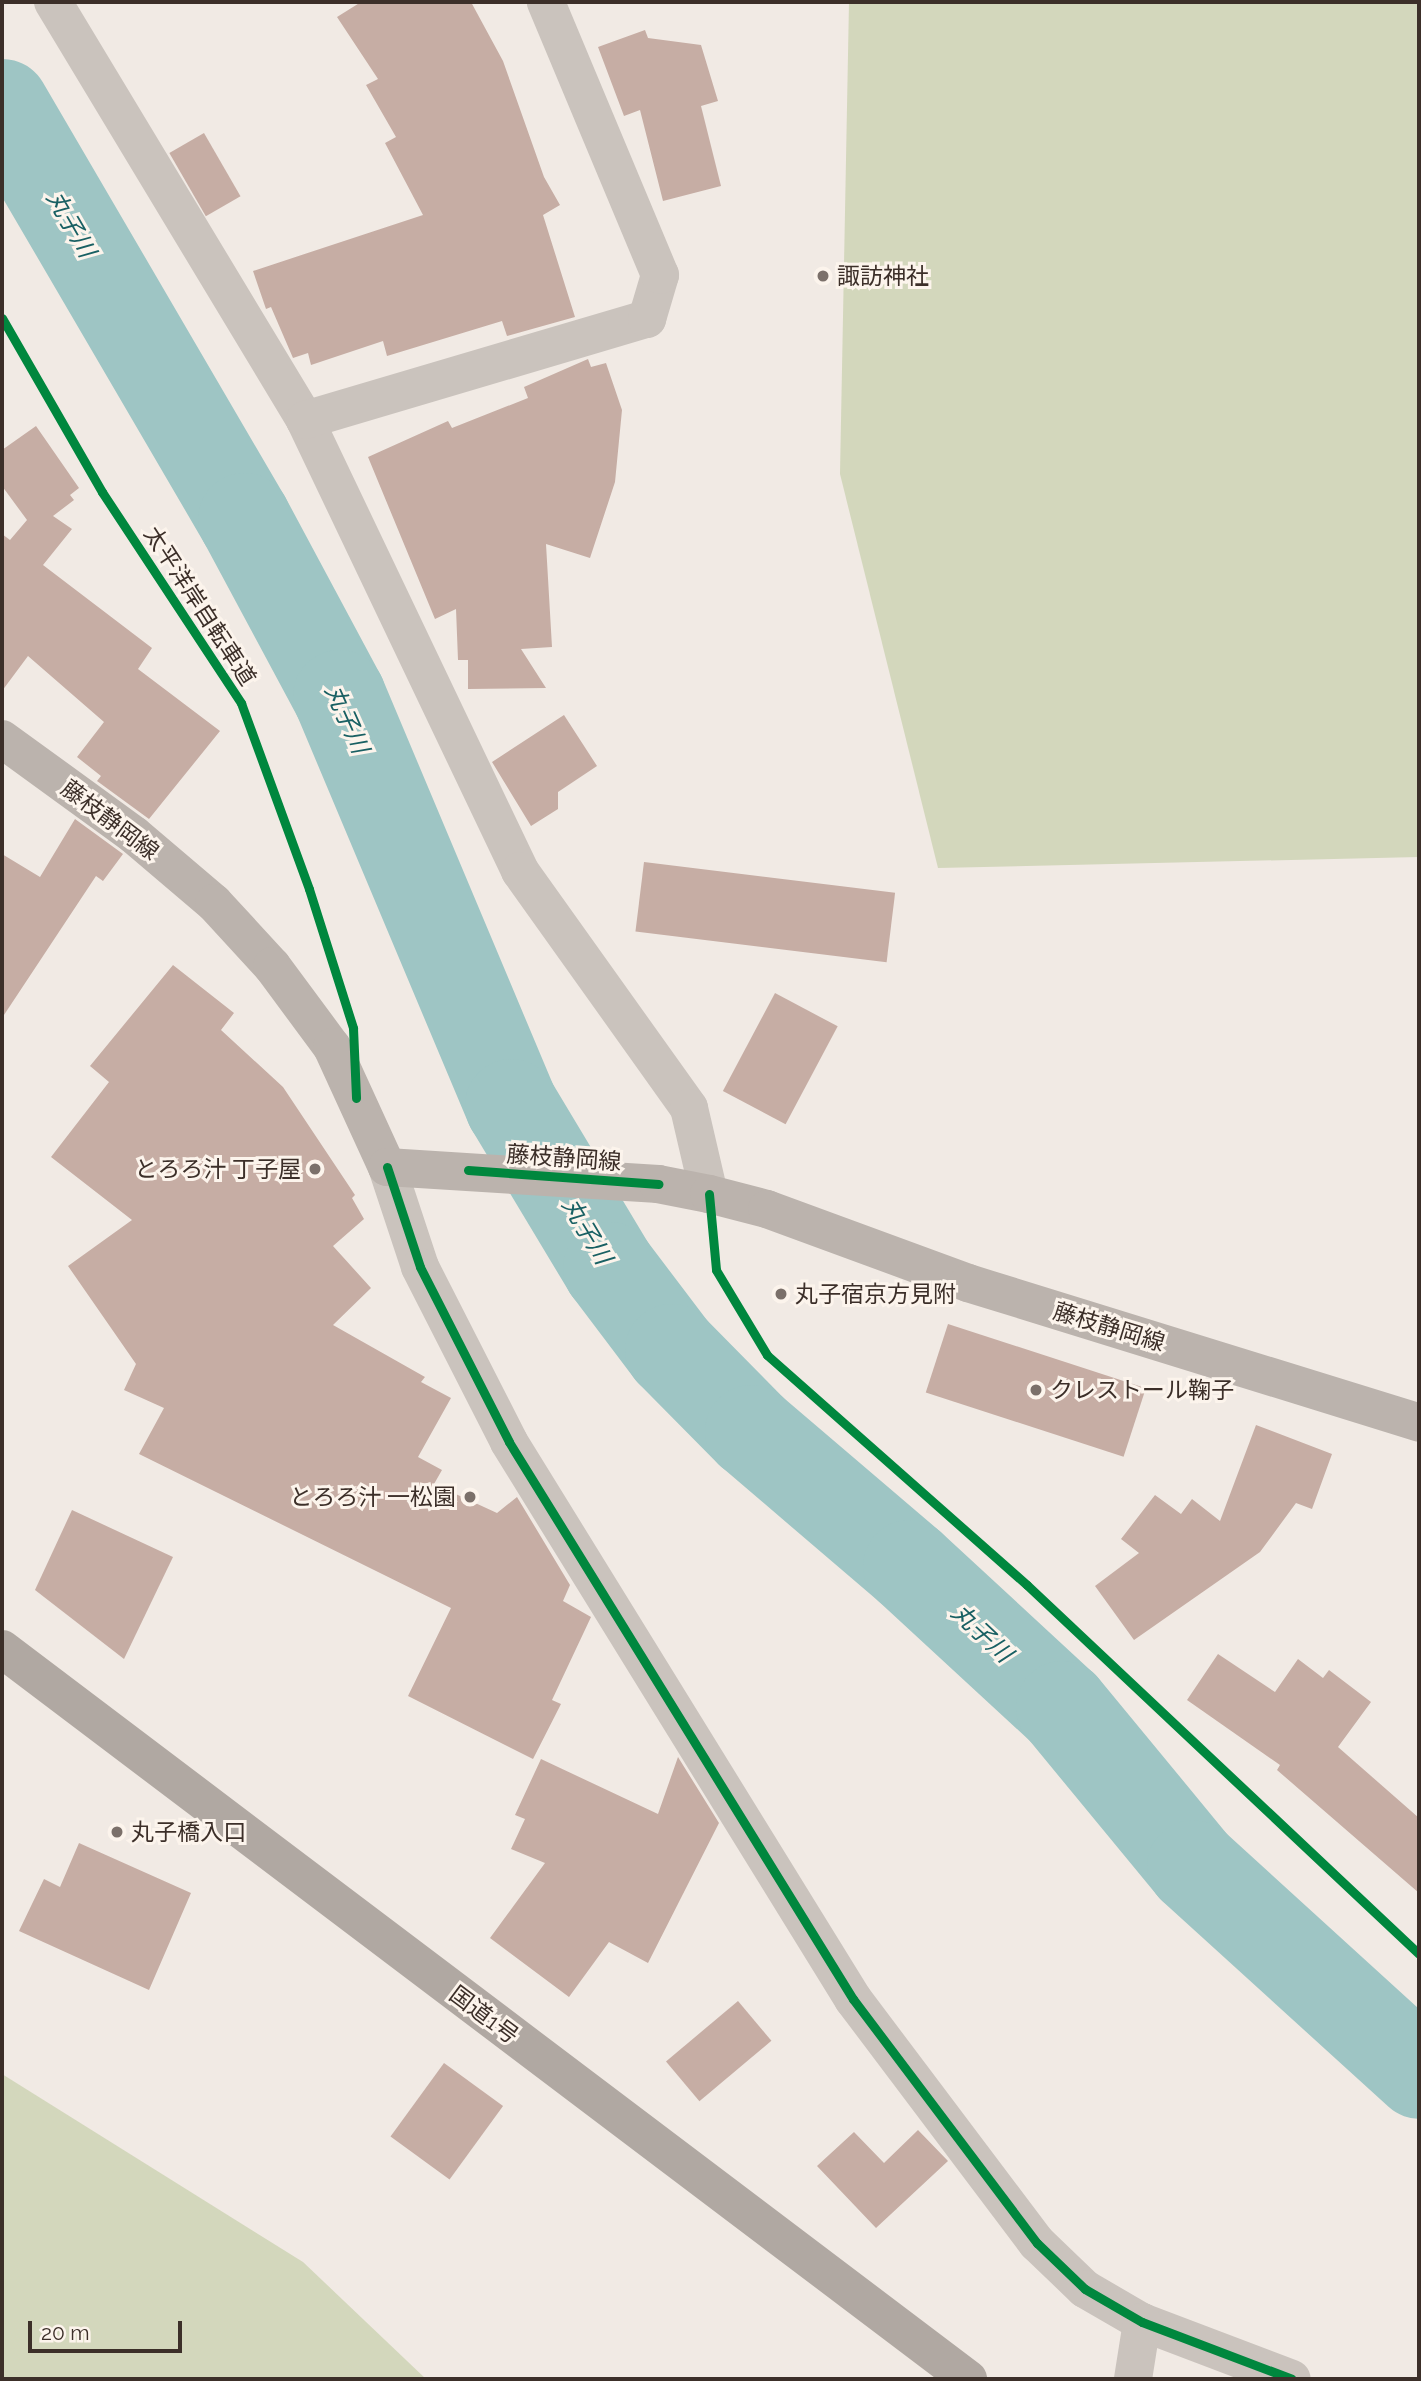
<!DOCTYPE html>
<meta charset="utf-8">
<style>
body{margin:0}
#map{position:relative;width:1421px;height:2381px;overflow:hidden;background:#f1eae4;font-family:Raleway,"Noto Sans JP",sans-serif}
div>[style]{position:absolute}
.green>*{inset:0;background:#d3d7bc}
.river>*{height:93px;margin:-46.5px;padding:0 46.5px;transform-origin:46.5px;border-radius:46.5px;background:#9ec5c4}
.building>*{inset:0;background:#c6ada4;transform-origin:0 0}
.minor>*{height:38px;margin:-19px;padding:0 19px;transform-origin:19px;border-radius:19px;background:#cac3bd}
.secondary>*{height:38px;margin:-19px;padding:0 19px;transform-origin:19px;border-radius:19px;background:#bbb3ad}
.trunk>*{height:38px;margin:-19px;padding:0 19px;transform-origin:19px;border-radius:19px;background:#b0a8a2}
.cycleway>*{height:9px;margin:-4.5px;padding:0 4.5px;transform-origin:4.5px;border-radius:4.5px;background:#00873e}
.dots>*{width:19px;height:19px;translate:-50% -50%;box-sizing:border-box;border:4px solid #fcf4ec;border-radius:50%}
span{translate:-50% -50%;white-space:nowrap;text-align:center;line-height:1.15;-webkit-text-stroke:6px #fcf4ec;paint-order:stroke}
.poi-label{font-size:23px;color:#3c2f29}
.left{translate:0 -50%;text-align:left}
.right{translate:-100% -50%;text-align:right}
.street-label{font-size:23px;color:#3c2f29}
.water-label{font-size:24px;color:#196063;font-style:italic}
.frame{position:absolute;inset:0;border:4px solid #3c2f29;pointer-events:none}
.scale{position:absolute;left:28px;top:2321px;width:154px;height:32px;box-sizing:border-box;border:4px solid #3c2f29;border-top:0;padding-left:9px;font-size:21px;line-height:24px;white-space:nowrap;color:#3c2f29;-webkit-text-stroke:5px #fcf4ec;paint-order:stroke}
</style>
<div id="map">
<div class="green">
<i style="clip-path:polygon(849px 2px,1419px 2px,1419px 857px,938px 868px,840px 474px)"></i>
<i style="clip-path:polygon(2px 2074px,303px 2262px,426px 2379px,2px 2379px)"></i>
</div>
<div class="river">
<i style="left:2px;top:105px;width:480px;rotate:59.7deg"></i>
<i style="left:244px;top:519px;width:201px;rotate:61.8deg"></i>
<i style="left:339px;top:696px;width:444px;rotate:67.2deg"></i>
<i style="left:511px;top:1105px;width:190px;rotate:59deg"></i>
<i style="left:609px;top:1268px;width:103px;rotate:52.9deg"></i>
<i style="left:671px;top:1350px;width:114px;rotate:45.4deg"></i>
<i style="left:751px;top:1431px;width:208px;rotate:40.5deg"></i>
<i style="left:909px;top:1566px;width:208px;rotate:42.7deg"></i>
<i style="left:1062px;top:1707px;width:206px;rotate:50.5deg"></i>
<i style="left:1193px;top:1866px;width:306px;rotate:42.3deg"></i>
</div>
<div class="building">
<i style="clip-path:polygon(361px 2px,471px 2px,503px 61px,544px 177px,560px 205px,543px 215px,575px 317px,507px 336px,502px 321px,387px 356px,383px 341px,311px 365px,308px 353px,293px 358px,271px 307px,266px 309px,253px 271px,423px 215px,385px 143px,396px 137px,366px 85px,378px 79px,337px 17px)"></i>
<i style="clip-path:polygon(645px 30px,648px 38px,701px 45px,718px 101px,701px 106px,721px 186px,663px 201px,640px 110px,624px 116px,598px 47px)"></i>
<i style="left:204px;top:133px;width:73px;height:40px;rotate:60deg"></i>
<i style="clip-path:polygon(588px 359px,591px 367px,606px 363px,622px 410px,615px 482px,590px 558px,546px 544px,552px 647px,521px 649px,546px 688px,468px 689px,468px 660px,458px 660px,456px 609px,435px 619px,368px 457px,448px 421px,452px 428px,528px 398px,524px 387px)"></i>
<i style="clip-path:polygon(36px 426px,79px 488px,70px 495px,74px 500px,53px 516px,72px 529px,43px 565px,152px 648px,138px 669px,220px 731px,149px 819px,97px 781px,101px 776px,77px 757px,104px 722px,28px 656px,2px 691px,2px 534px,10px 540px,27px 520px,2px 486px,2px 450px)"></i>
<i style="clip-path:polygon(564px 715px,597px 766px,558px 792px,558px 809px,531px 826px,492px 762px)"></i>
<i style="clip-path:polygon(75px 819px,123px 854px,103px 881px,96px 876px,2px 1018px,2px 854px,40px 877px)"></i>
<i style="left:644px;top:862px;width:253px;height:70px;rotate:7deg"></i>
<i style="clip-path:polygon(173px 965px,234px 1013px,221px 1030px,283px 1087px,355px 1195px,352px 1198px,364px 1219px,333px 1246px,371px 1288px,333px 1325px,425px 1377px,421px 1382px,451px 1398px,418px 1457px,442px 1470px,434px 1484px,497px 1513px,517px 1497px,570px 1585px,563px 1601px,591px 1617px,552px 1700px,561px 1704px,533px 1759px,408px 1696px,451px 1608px,139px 1454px,164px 1408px,124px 1390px,136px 1364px,68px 1266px,132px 1220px,51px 1157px,109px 1082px,90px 1066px)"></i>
<i style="left:775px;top:993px;width:71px;height:111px;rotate:28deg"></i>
<i style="left:948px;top:1324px;width:208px;height:72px;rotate:18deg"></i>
<i style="clip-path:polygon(1256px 1425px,1332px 1454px,1312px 1509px,1296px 1503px,1260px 1552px,1134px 1640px,1095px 1586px,1139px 1553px,1121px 1539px,1155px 1495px,1181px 1514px,1192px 1499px,1220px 1521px)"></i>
<i style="clip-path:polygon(72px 1510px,173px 1557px,124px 1659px,35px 1590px)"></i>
<i style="clip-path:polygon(1218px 1654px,1275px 1692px,1298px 1659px,1323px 1678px,1329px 1670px,1371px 1702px,1338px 1747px,1419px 1818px,1419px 1893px,1277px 1770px,1280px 1765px,1187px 1700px)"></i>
<i style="clip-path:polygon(678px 1757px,719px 1823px,648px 1963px,609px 1942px,569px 1997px,490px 1938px,545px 1863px,511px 1849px,525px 1819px,515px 1815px,541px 1759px,658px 1814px)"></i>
<i style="clip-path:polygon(79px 1843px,191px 1893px,149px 1990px,19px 1931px,44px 1879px,60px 1887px)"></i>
<i style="left:738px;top:2001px;width:52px;height:94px;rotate:50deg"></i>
<i style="left:444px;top:2063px;width:73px;height:91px;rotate:36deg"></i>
<i style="clip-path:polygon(918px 2130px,948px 2161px,876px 2228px,817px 2166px,854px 2132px,884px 2163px)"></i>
</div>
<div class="minor">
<i style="left:53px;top:2px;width:488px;rotate:58.9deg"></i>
<i style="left:305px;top:420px;width:500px;rotate:64.5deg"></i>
<i style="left:520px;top:871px;width:291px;rotate:54.5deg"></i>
<i style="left:689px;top:1108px;width:88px;rotate:76.9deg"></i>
<i style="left:305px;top:420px;width:357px;rotate:-16.5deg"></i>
<i style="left:647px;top:319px;width:46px;rotate:-73.5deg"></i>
<i style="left:660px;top:275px;width:296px;rotate:-112.7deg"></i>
<i style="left:387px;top:1167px;width:105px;rotate:71.7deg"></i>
<i style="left:420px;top:1267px;width:196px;rotate:63deg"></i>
<i style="left:509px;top:1442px;width:655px;rotate:58.3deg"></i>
<i style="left:853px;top:1999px;width:306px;rotate:53deg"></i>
<i style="left:1037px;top:2243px;width:66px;rotate:43.8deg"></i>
<i style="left:1085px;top:2289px;width:66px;rotate:30.1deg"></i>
<i style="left:1142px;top:2322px;width:160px;rotate:20.8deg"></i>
<i style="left:1133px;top:2379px;width:58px;rotate:-81deg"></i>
</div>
<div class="secondary">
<i style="left:2px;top:739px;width:163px;rotate:36deg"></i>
<i style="left:134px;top:835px;width:105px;rotate:40.4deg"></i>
<i style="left:214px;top:903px;width:86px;rotate:47.4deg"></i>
<i style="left:272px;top:966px;width:101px;rotate:53.5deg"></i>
<i style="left:332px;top:1047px;width:132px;rotate:65.4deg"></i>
<i style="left:387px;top:1167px;width:272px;rotate:3.6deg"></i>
<i style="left:658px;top:1184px;width:52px;rotate:11.1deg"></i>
<i style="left:709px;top:1194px;width:60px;rotate:14.5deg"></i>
<i style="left:767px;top:1209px;width:214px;rotate:20.2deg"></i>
<i style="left:968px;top:1283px;width:472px;rotate:17.2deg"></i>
</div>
<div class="trunk">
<i style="left:2px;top:1649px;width:1211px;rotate:37.08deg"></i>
</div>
<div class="cycleway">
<i style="left:2px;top:318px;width:201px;rotate:60.1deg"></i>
<i style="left:102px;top:492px;width:253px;rotate:56.6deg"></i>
<i style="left:241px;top:703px;width:198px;rotate:69.9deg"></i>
<i style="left:309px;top:889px;width:146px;rotate:72.4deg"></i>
<i style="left:353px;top:1028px;width:70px;rotate:87.5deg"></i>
<i style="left:387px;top:1167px;width:105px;rotate:71.7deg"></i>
<i style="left:420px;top:1267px;width:196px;rotate:63deg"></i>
<i style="left:509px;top:1442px;width:655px;rotate:58.3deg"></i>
<i style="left:853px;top:1999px;width:306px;rotate:53deg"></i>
<i style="left:1037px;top:2243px;width:66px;rotate:43.8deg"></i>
<i style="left:1085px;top:2289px;width:66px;rotate:30.1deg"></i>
<i style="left:1142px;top:2322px;width:160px;rotate:20.8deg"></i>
<i style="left:468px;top:1170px;width:191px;rotate:4.2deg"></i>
<i style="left:709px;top:1194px;width:76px;rotate:84.7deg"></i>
<i style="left:716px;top:1270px;width:99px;rotate:59deg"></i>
<i style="left:767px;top:1355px;width:347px;rotate:41.5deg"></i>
<i style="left:1027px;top:1585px;width:538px;rotate:43.27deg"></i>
</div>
<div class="dots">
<i style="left:823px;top:276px;background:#7b706a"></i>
<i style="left:315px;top:1169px;background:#7b706a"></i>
<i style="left:781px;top:1294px;background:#7b706a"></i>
<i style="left:1036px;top:1390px;background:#7b706a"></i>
<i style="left:470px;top:1497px;background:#7b706a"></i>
<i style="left:117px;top:1832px;background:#7b706a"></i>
</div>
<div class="poi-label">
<span class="left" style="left:837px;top:276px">諏訪神社</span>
<span class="right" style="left:301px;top:1169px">とろろ汁 丁子屋</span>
<span class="left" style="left:795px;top:1294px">丸子宿京方見附</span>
<span class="left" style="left:1050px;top:1390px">クレストール鞠子</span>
<span class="right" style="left:456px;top:1497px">とろろ汁 一松園</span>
<span class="left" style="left:131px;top:1832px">丸子橋入口</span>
</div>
<div class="street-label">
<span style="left:200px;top:606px;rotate:57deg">太平洋岸自転車道</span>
<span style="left:110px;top:820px;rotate:37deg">藤枝静岡線</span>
<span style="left:564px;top:1158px;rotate:4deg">藤枝静岡線</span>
<span style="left:1109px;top:1327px;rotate:17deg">藤枝静岡線</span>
<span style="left:484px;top:2015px;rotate:37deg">国道1号</span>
</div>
<div class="water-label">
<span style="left:71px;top:224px;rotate:60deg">丸子川</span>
<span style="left:347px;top:719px;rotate:66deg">丸子川</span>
<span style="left:587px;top:1231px;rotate:59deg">丸子川</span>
<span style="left:982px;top:1633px;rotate:43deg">丸子川</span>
</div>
<div class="frame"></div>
<div class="scale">20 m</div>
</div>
